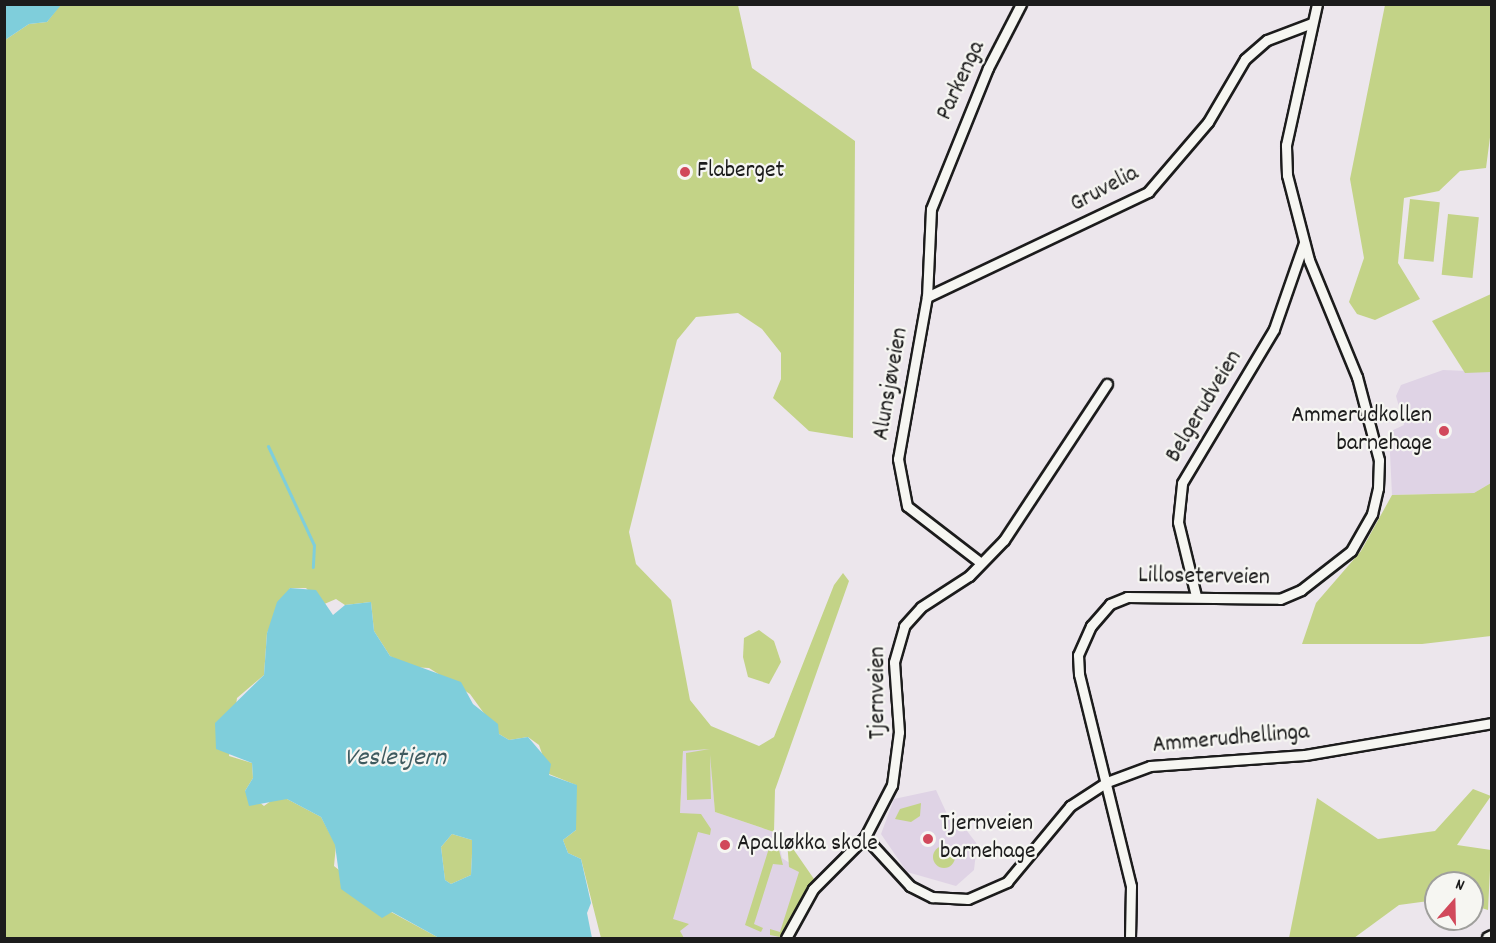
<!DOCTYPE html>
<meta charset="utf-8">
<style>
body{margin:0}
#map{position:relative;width:1496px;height:943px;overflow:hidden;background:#ece6ec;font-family:Dekko,sans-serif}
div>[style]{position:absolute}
.built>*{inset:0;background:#dfd3e5}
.green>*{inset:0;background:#c3d387;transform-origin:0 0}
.round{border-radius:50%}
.water>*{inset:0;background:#7fcedb}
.stream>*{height:3px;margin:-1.5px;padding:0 1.5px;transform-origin:1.5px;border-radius:1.5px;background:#7fcedb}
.roads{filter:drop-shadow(2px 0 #1c1c1c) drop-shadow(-2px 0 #1c1c1c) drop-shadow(0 2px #1c1c1c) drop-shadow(0 -2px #1c1c1c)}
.minor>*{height:9px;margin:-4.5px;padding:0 4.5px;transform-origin:4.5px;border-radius:4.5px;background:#f6f6f2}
.tertiary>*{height:10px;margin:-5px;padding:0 5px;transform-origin:5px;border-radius:5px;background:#f6f6f2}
.dots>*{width:16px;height:16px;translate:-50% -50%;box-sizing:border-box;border:3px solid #f6f6f2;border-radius:50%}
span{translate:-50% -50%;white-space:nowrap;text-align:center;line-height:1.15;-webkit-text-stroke:4.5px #f6f6f2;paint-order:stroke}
.street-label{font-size:24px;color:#1c1c1c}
.poi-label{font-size:24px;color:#1c1c1c}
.left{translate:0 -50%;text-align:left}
.right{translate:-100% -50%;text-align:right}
.water-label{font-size:26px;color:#3f5a5f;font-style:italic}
.frame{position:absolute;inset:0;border:6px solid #1c1c1c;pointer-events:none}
.north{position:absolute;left:1424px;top:871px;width:60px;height:60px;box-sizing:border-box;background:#f6f6f2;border:2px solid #9f9f9c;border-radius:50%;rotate:20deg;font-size:16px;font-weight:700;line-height:24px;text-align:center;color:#1c1c1c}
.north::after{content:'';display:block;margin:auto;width:21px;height:27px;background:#d1495b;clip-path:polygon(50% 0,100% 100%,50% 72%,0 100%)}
</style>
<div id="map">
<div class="built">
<i style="clip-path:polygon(1443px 370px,1491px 372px,1491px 483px,1474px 493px,1392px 495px,1389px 432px,1404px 425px,1396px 396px,1401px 385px)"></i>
<i style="clip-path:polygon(710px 749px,715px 812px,777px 833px,782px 858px,814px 879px,780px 938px,645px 938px,680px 813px,683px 750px)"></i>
<i style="clip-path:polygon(936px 790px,953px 827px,967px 831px,977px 844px,974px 870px,956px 886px,907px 872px,881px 834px,894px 799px)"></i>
</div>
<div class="green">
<i style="clip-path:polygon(61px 4px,738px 5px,752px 68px,855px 141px,853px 438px,809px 431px,773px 398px,781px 379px,781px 353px,762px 329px,738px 313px,696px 317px,677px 340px,629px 532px,636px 564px,671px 600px,690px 700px,711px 726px,759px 746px,774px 737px,834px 585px,843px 573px,849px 581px,775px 790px,774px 832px,783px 865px,773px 864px,754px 924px,763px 928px,761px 932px,745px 925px,774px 832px,715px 812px,710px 755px,711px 799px,687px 800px,686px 753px,710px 749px,683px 751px,680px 813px,701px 814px,711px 829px,710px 835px,698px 832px,673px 919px,689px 924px,680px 931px,684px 938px,601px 938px,581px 859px,568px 853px,563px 840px,576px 830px,576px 785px,549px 774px,539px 745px,528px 737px,509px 740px,499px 734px,470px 694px,429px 668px,410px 667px,390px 656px,374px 631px,371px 602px,345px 605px,336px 599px,322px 605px,306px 588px,290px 588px,267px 633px,264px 675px,237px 698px,229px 756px,252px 763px,253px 778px,245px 791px,264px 806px,275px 798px,287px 799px,321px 817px,336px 845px,334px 866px,391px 912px,439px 938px,5px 938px,5px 40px,29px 24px,47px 22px)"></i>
<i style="clip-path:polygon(1385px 5px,1491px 5px,1492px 122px,1486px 168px,1460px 171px,1439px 191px,1404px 198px,1398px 263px,1420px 299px,1375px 320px,1357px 314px,1349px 302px,1364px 258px,1350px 179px)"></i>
<i style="left:1410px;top:199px;width:30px;height:60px;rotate:6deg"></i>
<i style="left:1448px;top:214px;width:31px;height:61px;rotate:6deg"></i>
<i style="clip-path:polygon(1491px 294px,1491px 372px,1465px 373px,1432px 321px)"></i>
<i style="clip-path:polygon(1491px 483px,1491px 636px,1422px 644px,1302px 644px,1316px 603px,1361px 551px,1392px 495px,1474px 493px)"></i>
<i style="clip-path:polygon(759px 630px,774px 641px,781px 662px,769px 684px,748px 677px,743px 657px,744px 638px)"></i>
<i style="clip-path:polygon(1473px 789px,1491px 796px,1457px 845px,1491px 850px,1488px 910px,1472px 905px,1472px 883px,1436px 883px,1436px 900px,1399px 905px,1354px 938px,1289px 938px,1317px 798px,1378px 839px,1435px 831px)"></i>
<i style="clip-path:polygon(921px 803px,920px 816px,911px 822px,895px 819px,900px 809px)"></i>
<i style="clip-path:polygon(452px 834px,472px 840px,472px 854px,471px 875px,451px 884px,445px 880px,441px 847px)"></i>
<i style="clip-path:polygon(787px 840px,814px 879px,780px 937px,770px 935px,770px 929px,780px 932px,799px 872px,789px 867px)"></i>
<i class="round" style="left:933px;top:846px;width:22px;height:22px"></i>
</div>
<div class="water">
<i style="clip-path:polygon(5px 4px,61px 4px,61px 5px,47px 22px,29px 24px,5px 40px)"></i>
<i style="clip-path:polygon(evenodd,290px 588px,316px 590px,333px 615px,345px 605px,371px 602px,374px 631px,390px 656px,461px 682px,473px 704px,498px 724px,499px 734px,509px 740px,528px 737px,551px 764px,549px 775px,577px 785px,576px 830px,563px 840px,568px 853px,581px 859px,591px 903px,587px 913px,592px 938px,439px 938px,392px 912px,382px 918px,341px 889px,335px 845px,321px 817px,287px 799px,249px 806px,245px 791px,253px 778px,252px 763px,216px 749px,215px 723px,264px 675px,267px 633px,277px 602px,290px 588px,452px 834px,472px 840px,472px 854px,471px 875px,451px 884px,445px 880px,441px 847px,452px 834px)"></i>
</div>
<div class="stream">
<i style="left:268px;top:446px;width:109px;rotate:65.1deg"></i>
<i style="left:314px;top:545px;width:22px;rotate:93deg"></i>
</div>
<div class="roads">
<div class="minor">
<i style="left:927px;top:297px;width:245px;rotate:-25.4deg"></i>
<i style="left:1148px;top:192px;width:92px;rotate:-49.4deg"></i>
<i style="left:1208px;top:122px;width:73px;rotate:-59.6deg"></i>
<i style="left:1245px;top:59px;width:29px;rotate:-41deg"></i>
<i style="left:1267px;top:40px;width:48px;rotate:-20.7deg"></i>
<i style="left:981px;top:563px;width:93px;rotate:-142.4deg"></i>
<i style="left:907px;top:506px;width:48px;rotate:-100.8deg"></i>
<i style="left:898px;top:459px;width:165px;rotate:-79.9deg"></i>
<i style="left:927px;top:297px;width:88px;rotate:-87.4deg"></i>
<i style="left:931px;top:209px;width:152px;rotate:-68deg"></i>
<i style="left:988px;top:68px;width:72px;rotate:-62.7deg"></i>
<i style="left:1196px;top:596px;width:76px;rotate:-103.7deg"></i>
<i style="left:1178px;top:522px;width:39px;rotate:-84deg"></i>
<i style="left:1182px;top:483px;width:179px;rotate:-59.1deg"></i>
<i style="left:1274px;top:329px;width:91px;rotate:-70.8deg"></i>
<i style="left:865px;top:837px;width:67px;rotate:47.4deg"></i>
<i style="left:910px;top:886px;width:25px;rotate:27deg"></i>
<i style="left:932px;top:897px;width:36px;rotate:3deg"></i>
<i style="left:968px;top:899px;width:43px;rotate:-23.6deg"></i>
<i style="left:1007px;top:882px;width:99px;rotate:-50.3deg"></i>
<i style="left:1070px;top:806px;width:44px;rotate:-33deg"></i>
<i style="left:1107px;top:782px;width:46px;rotate:-20.4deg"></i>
<i style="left:1150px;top:766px;width:155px;rotate:-4.1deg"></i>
<i style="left:1305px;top:755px;width:190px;rotate:-9.7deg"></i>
<i style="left:786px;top:938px;width:56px;rotate:-61.1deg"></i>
<i style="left:813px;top:889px;width:74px;rotate:-45deg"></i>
<i style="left:865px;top:837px;width:59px;rotate:-62.6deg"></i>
<i style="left:892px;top:785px;width:53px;rotate:-82.5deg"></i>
<i style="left:899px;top:732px;width:70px;rotate:-94.1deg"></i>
<i style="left:894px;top:662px;width:37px;rotate:-74deg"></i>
<i style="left:904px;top:626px;width:25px;rotate:-48deg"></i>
<i style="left:921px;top:607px;width:57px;rotate:-32.9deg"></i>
<i style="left:969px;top:576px;width:50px;rotate:-45.8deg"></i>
<i style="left:1004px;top:540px;width:187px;rotate:-56.6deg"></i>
<i style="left:1130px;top:938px;width:52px;rotate:-88.9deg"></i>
<i style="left:1131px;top:886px;width:218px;rotate:-103.8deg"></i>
<i style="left:1079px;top:674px;width:19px;rotate:-93deg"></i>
<i style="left:1078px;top:655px;width:32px;rotate:-66deg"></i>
<i style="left:1091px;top:626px;width:29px;rotate:-49deg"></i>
<i style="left:1110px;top:604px;width:18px;rotate:-22deg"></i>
<i style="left:1127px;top:597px;width:153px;rotate:0.7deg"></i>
<i style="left:1280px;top:599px;width:23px;rotate:-23deg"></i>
<i style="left:1301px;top:590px;width:63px;rotate:-38deg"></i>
<i style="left:1351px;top:551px;width:43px;rotate:-60.4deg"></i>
<i style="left:1372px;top:514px;width:27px;rotate:-77deg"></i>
<i style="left:1378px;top:488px;width:28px;rotate:-88deg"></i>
<i style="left:1379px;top:460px;width:86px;rotate:-104.8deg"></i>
<i style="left:1357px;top:377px;width:126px;rotate:-112.3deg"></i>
<i style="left:1309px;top:260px;width:88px;rotate:-104.5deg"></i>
<i style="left:1287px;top:175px;width:30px;rotate:-92deg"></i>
<i style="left:1286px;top:145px;width:144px;rotate:-77.6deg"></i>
</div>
<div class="tertiary">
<i style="left:1488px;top:938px;width:4px;rotate:-27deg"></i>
</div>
</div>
<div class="dots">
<i style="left:685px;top:172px;background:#d1495b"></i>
<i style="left:1444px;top:431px;background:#d1495b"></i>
<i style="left:928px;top:839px;background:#d1495b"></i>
<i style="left:725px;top:845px;background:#d1495b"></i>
</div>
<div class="street-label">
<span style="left:962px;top:81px;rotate:-65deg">Parkenga</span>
<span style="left:1105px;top:190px;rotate:-28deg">Gruvelia</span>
<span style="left:892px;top:384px;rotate:-80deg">Alunsjøveien</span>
<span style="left:1205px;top:407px;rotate:-59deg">Belgerudveien</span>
<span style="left:1204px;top:578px;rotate:1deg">Lilloseterveien</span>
<span style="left:879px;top:693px;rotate:-90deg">Tjernveien</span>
<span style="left:1231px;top:740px;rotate:-5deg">Ammerudhellinga</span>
</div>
<div class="poi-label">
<span class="left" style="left:697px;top:172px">Flaberget</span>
<span class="right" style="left:1432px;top:431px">Ammerudkollen<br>barnehage</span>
<span class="left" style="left:940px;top:839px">Tjernveien<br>barnehage</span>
<span class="left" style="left:737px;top:845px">Apalløkka skole</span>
</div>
<div class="water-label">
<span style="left:395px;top:759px">Vesletjern</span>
</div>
<div class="frame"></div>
<div class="north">N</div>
</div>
